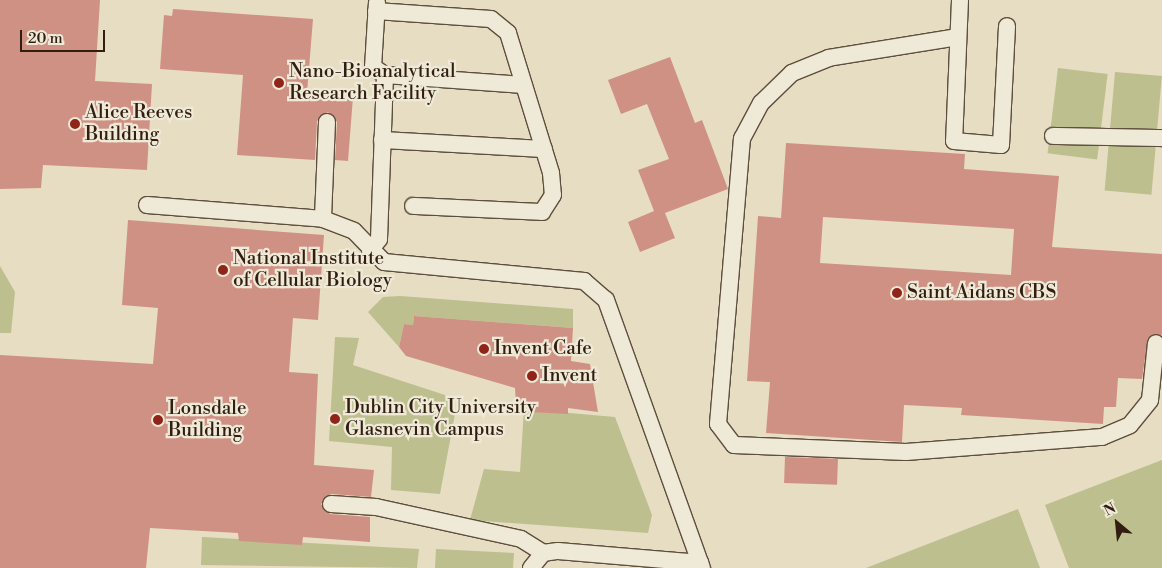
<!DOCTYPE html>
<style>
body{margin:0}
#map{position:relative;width:1162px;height:568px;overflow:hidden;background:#e7ddc2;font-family:"Libre Bodoni",serif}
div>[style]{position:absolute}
.green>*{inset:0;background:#bdbf8e;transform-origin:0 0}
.building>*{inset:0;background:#d09185;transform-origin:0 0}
.roads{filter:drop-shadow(1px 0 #5e4e3c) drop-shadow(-1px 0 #5e4e3c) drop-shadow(0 1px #5e4e3c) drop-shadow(0 -1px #5e4e3c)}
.service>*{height:16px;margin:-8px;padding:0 8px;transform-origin:8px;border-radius:8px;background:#efe9d7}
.dots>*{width:14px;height:14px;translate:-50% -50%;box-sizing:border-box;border:2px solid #efe9d7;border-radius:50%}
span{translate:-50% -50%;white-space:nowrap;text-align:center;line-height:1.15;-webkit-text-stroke:4.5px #efe9d7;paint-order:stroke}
.poi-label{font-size:19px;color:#311e10}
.left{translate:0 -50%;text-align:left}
.north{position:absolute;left:1092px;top:498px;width:50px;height:50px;-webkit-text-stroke:4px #efe9d7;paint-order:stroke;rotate:332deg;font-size:14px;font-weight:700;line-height:20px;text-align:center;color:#311e10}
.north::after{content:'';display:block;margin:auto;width:18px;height:22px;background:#311e10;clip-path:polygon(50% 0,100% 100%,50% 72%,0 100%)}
.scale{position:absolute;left:20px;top:30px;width:85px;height:22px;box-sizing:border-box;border:2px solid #311e10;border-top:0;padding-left:6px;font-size:15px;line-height:18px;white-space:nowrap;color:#311e10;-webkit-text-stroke:4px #efe9d7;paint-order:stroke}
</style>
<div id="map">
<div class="green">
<i style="left:1058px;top:68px;width:50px;height:86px;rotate:7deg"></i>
<i style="left:1115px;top:72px;width:47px;height:119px;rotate:5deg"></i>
<i style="clip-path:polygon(0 266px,15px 292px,11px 333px,0 333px)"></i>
<i style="clip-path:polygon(400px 296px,573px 309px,573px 328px,414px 316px,413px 325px,404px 324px,399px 347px,368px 312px,383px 297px)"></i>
<i style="clip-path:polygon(335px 337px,359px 338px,353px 365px,445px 395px,455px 414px,440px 494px,391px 490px,392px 447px,329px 441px)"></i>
<i style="clip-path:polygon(524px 409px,615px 417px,652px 515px,648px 533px,470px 520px,484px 469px,520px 472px)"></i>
<i style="clip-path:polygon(1162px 460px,1162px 568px,1069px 568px,1045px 505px)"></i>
<i style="clip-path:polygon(1018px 509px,1040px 568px,866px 568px)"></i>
<i style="clip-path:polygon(202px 537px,419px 549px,417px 568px,201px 565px)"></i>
<i style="clip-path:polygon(436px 549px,514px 553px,513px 568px,435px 568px)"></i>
</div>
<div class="building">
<i style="clip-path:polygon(0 0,100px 0,95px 81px,152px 84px,147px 170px,43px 165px,41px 188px,0 189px)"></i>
<i style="clip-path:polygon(173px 9px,313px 19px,307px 93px,353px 97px,348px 161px,335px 160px,337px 122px,328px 112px,317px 121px,315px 160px,237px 155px,243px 75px,160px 69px,164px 15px,172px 16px)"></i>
<i style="clip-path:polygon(670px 57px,695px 123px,702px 120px,728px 189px,665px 213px,675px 238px,640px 252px,628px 222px,654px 211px,638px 170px,669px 159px,647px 104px,621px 114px,608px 80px)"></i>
<i style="clip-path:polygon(evenodd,786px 143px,965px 154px,964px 169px,1059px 176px,1052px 247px,1162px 254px,1162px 335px,1148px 338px,1142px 379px,1118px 378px,1116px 407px,1104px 407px,1103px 424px,961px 415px,962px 408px,904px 405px,902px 442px,766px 433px,770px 382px,747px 381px,758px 216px,781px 218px,786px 143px,823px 217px,1014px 229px,1011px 275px,820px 263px,823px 217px)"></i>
<i style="clip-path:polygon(128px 220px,324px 235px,318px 320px,293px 318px,289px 372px,318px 374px,314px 465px,374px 470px,371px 497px,331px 494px,321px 504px,330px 514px,370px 517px,370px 542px,303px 537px,302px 545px,239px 541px,238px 533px,150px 528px,146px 568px,0 568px,0 355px,153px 364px,158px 308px,122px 305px)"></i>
<i style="clip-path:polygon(414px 316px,573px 328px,571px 361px,590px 364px,598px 412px,568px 408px,568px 414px,529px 412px,530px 405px,516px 405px,515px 388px,406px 356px,399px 347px,404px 324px,413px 325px)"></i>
<i style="left:785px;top:457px;width:53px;height:26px;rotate:2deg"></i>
</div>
<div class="roads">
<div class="service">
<i style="left:960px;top:0;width:141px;rotate:92.4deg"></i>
<i style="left:954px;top:141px;width:47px;rotate:4.9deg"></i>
<i style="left:1001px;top:145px;width:119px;rotate:-87.1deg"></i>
<i style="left:377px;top:2px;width:65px;rotate:93.5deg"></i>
<i style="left:373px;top:67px;width:14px;rotate:34deg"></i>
<i style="left:385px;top:75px;width:139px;rotate:4.1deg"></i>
<i style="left:376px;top:11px;width:115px;rotate:4deg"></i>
<i style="left:491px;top:19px;width:22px;rotate:39deg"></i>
<i style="left:508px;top:33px;width:146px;rotate:72.9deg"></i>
<i style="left:551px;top:173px;width:22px;rotate:85deg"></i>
<i style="left:553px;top:195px;width:20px;rotate:123deg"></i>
<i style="left:542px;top:212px;width:129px;rotate:-177.3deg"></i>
<i style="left:958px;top:37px;width:131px;rotate:170.8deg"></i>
<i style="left:829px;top:58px;width:40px;rotate:158deg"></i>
<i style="left:792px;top:73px;width:43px;rotate:135.9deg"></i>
<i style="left:761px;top:103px;width:40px;rotate:118deg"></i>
<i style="left:742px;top:138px;width:287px;rotate:94.8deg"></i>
<i style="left:718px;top:424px;width:26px;rotate:53deg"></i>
<i style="left:734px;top:445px;width:172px;rotate:2.3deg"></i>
<i style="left:906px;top:452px;width:197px;rotate:-4.4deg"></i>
<i style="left:1102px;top:437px;width:30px;rotate:-23deg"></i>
<i style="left:1130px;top:425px;width:32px;rotate:-51deg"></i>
<i style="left:1150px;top:400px;width:57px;rotate:-84deg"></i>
<i style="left:327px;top:122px;width:97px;rotate:92.4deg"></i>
<i style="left:323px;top:219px;width:33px;rotate:21deg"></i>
<i style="left:354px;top:231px;width:43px;rotate:45.9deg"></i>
<i style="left:384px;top:262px;width:201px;rotate:5.4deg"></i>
<i style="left:584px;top:281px;width:29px;rotate:41deg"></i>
<i style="left:606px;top:300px;width:285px;rotate:70.3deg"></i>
<i style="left:1053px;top:136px;width:109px;rotate:1.1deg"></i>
<i style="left:382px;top:140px;width:162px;rotate:3.2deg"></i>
<i style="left:147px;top:205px;width:177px;rotate:4.5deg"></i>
<i style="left:370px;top:251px;width:15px;rotate:-53deg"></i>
<i style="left:379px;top:239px;width:164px;rotate:-87.9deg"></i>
<i style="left:331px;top:504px;width:45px;rotate:3.8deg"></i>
<i style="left:376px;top:507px;width:148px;rotate:12.4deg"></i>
<i style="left:521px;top:539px;width:26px;rotate:32deg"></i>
<i style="left:531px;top:568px;width:19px;rotate:-51deg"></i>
<i style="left:543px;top:553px;width:15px;rotate:-8deg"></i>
<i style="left:558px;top:551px;width:143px;rotate:4.8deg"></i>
</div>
</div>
<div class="dots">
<i style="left:279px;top:83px;background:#8f2418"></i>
<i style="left:75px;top:124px;background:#8f2418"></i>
<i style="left:223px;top:270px;background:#8f2418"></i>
<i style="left:897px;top:293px;background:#8f2418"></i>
<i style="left:484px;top:349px;background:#8f2418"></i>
<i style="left:532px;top:376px;background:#8f2418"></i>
<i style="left:335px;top:419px;background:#8f2418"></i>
<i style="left:158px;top:420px;background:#8f2418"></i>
</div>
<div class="poi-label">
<span class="left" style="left:289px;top:83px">Nano-Bioanalytical<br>Research Facility</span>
<span class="left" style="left:85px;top:124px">Alice Reeves<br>Building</span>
<span class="left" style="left:233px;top:270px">National Institute<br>of Cellular Biology</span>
<span class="left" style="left:907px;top:293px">Saint Aidans CBS</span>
<span class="left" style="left:494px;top:349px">Invent Cafe</span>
<span class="left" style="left:542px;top:376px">Invent</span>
<span class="left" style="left:345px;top:419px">Dublin City University<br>Glasnevin Campus</span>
<span class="left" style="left:168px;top:420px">Lonsdale<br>Building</span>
</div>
<div class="north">N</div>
<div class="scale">20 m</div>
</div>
